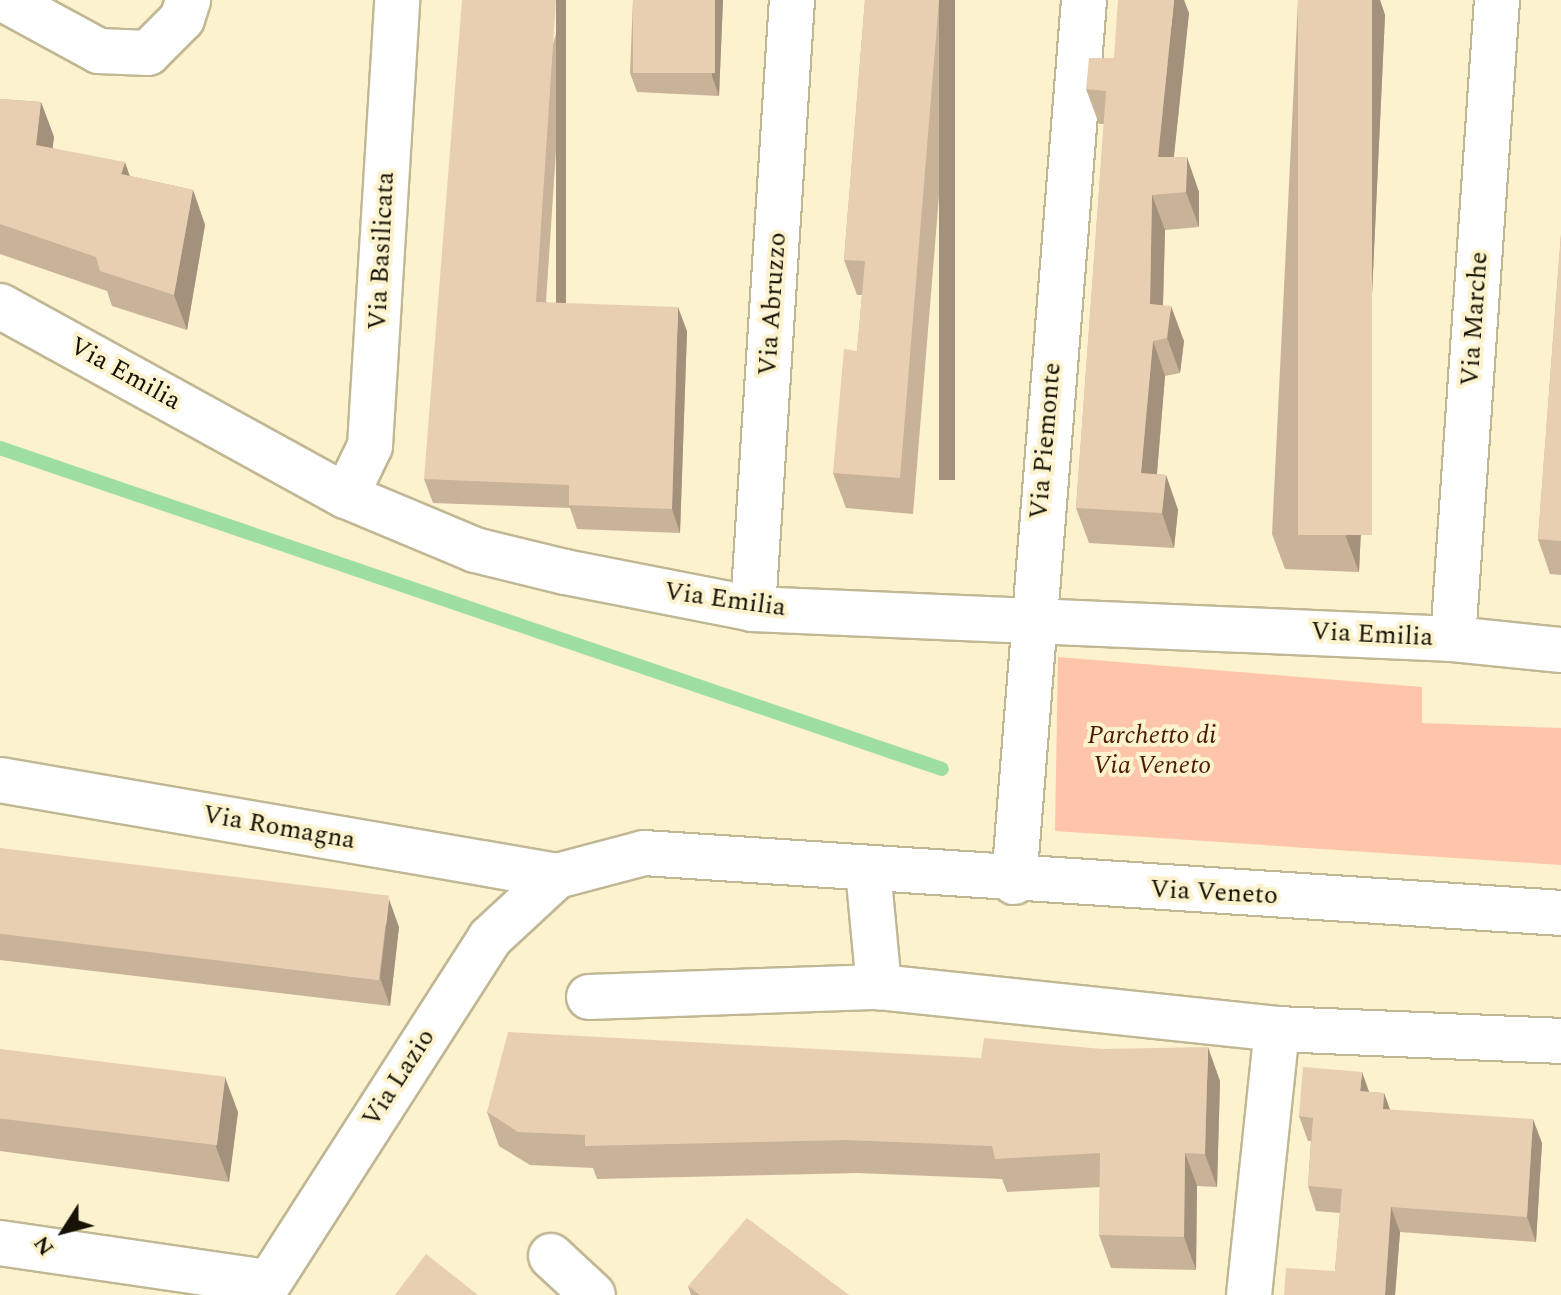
<!DOCTYPE html>
<style>
body{margin:0}
#map{position:relative;width:1561px;height:1295px;overflow:hidden;background:#fcf2cd;font-family:Spectral,serif}
div>[style]{position:absolute}
.green>*{inset:0;background:#ffc5aa}
.stream>*{height:14px;margin:-7px;padding:0 7px;transform-origin:7px;border-radius:7px;background:#9edea0}
.roads{filter:drop-shadow(2px 0 #c0b794) drop-shadow(-2px 0 #c0b794) drop-shadow(0 2px #c0b794) drop-shadow(0 -2px #c0b794)}
.street>*{height:44px;margin:-22px;padding:0 22px;transform-origin:22px;border-radius:22px;background:#fff}
.wall>*{inset:0;background:#c8b298}
.shaded-wall>*{inset:0;background:#a3917c;transform-origin:0 0}
.building>*{inset:0;background:#e9cfb1;transform-origin:0 0}
span{translate:-50% -50%;white-space:nowrap;text-align:center;line-height:1.15;-webkit-text-stroke:8px #fcf2cd;paint-order:stroke}
.street-label{font-size:26px;color:#161306}
.park-label{font-size:26px;color:#4b1b00;font-style:italic}
.north{position:absolute;left:24px;top:1191px;width:80px;height:80px;-webkit-text-stroke:6px #fcf2cd;paint-order:stroke;rotate:234deg;font-size:22px;font-weight:700;line-height:32px;text-align:center;color:#161306}
.north::after{content:'';display:block;margin:auto;width:28px;height:36px;background:#161306;clip-path:polygon(50% 0,100% 100%,50% 72%,0 100%)}
</style>
<div id="map">
<div class="green">
<i style="clip-path:polygon(1058px 657px,1422px 687px,1422px 723px,1561px 728px,1561px 865px,1055px 831px)"></i>
</div>
<div class="stream">
<i style="left:0;top:448px;width:995px;rotate:18.82deg"></i>
</div>
<div class="roads">
<div class="street">
<i style="left:5px;top:0;width:107px;rotate:28.5deg"></i>
<i style="left:99px;top:51px;width:49px;rotate:2.3deg"></i>
<i style="left:148px;top:53px;width:48px;rotate:-45deg"></i>
<i style="left:182px;top:19px;width:20px;rotate:-72deg"></i>
<i style="left:0;top:306px;width:395px;rotate:28.8deg"></i>
<i style="left:346px;top:496px;width:140px;rotate:22.7deg"></i>
<i style="left:475px;top:550px;width:93px;rotate:13.7deg"></i>
<i style="left:565px;top:572px;width:192px;rotate:11.1deg"></i>
<i style="left:753px;top:609px;width:701px;rotate:2.45deg"></i>
<i style="left:1453px;top:639px;width:109px;rotate:5.8deg"></i>
<i style="left:346px;top:496px;width:55px;rotate:-64.4deg"></i>
<i style="left:370px;top:446px;width:447px;rotate:-86.5deg"></i>
<i style="left:753px;top:609px;width:610px;rotate:-86.34deg"></i>
<i style="left:1453px;top:639px;width:641px;rotate:-86.06deg"></i>
<i style="left:0;top:780px;width:565px;rotate:9.78deg"></i>
<i style="left:557px;top:876px;width:90px;rotate:-14.8deg"></i>
<i style="left:644px;top:853px;width:919px;rotate:3.74deg"></i>
<i style="left:868px;top:870px;width:118px;rotate:84.6deg"></i>
<i style="left:879px;top:987px;width:400px;rotate:6deg"></i>
<i style="left:1277px;top:1029px;width:284px;rotate:2.4deg"></i>
<i style="left:1014px;top:882px;width:885px;rotate:-85.46deg"></i>
<i style="left:589px;top:997px;width:290px;rotate:-2deg"></i>
<i style="left:0;top:1243px;width:270px;rotate:8.3deg"></i>
<i style="left:551px;top:1256px;width:57px;rotate:42.9deg"></i>
<i style="left:261px;top:1295px;width:424px;rotate:-57.3deg"></i>
<i style="left:490px;top:938px;width:91px;rotate:-42.8deg"></i>
<i style="left:1249px;top:1295px;width:267px;rotate:-84deg"></i>
</div>
</div>
<div class="wall">
<i style="clip-path:polygon(566px 0,546px 302px,687px 331px,680px 533px,577px 529px,570px 508px,433px 503px,424px 479px)"></i>
<i style="clip-path:polygon(633px 0,723px 0,719px 96px,637px 92px,630px 73px)"></i>
<i style="clip-path:polygon(865px 0,955px 0,913px 514px,846px 508px,833px 473px,857px 351px,862px 295px,857px 295px,844px 260px)"></i>
<i style="clip-path:polygon(1298px 0,1380px 0,1385px 15px,1359px 572px,1285px 569px,1272px 534px)"></i>
<i style="clip-path:polygon(1189px 13px,1174px 157px,1199px 192px,1199px 227px,1165px 230px,1163px 305px,1184px 341px,1180px 373px,1165px 376px,1157px 474px,1166px 475px,1178px 510px,1174px 548px,1089px 543px,1076px 508px,1104px 124px,1099px 124px,1086px 89px)"></i>
<i style="clip-path:polygon(0 99px,41px 102px,54px 137px,52px 148px,130px 176px,193px 190px,205px 225px,187px 330px,112px 306px,107px 291px,0 254px)"></i>
<i style="clip-path:polygon(1561px 234px,1561px 575px,1550px 574px,1538px 539px)"></i>
<i style="clip-path:polygon(0 848px,399px 927px,390px 1006px,0 960px)"></i>
<i style="clip-path:polygon(0 1049px,238px 1112px,229px 1182px,0 1151px)"></i>
<i style="clip-path:polygon(1220px 1081px,1217px 1187px,1197px 1186px,1196px 1270px,1111px 1268px,1099px 1235px,1100px 1187px,1007px 1192px,1002px 1179px,858px 1173px,597px 1179px,593px 1168px,530px 1165px,499px 1146px,487px 1112px)"></i>
<i style="clip-path:polygon(1369px 1092px,1384px 1093px,1390px 1110px,1542px 1143px,1536px 1242px,1400px 1232px,1395px 1295px,1284px 1295px,1335px 1271px,1340px 1213px,1316px 1211px,1308px 1186px,1311px 1141px,1308px 1141px,1299px 1116px)"></i>
<i style="clip-path:polygon(688px 1286px,849px 1295px,691px 1295px)"></i>
</div>
<div class="shaded-wall">
<i style="left:556px;top:0;width:10px;height:303px"></i>
<i style="clip-path:polygon(715px 0,723px 0,719px 96px,712px 76px)"></i>
<i style="left:939px;top:0;width:16px;height:480px"></i>
<i style="clip-path:polygon(1174px 0,1184px 0,1189px 13px,1170px 192px,1158px 157px)"></i>
<i style="clip-path:polygon(1372px 0,1380px 0,1385px 15px,1359px 572px,1346px 537px)"></i>
<i style="clip-path:polygon(41px 102px,54px 137px,49px 180px,36px 145px)"></i>
<i style="clip-path:polygon(1187px 157px,1199px 192px,1199px 227px,1186px 192px)"></i>
<i style="clip-path:polygon(125px 162px,137px 197px,121px 174px)"></i>
<i style="clip-path:polygon(193px 190px,205px 225px,187px 330px,174px 295px)"></i>
<i style="clip-path:polygon(1152px 195px,1165px 230px,1162px 339px,1150px 304px)"></i>
<i style="clip-path:polygon(1171px 306px,1184px 341px,1180px 373px,1167px 338px)"></i>
<i style="clip-path:polygon(678px 307px,687px 331px,680px 533px,672px 509px)"></i>
<i style="clip-path:polygon(1153px 341px,1165px 376px,1154px 508px,1141px 473px)"></i>
<i style="clip-path:polygon(1166px 475px,1178px 510px,1174px 548px,1162px 513px)"></i>
<i style="clip-path:polygon(389px 899px,399px 927px,390px 1006px,380px 978px)"></i>
<i style="clip-path:polygon(1208px 1047px,1220px 1081px,1217px 1187px,1205px 1154px)"></i>
<i style="clip-path:polygon(1362px 1072px,1371px 1097px,1360px 1091px)"></i>
<i style="clip-path:polygon(225px 1077px,238px 1112px,229px 1182px,216px 1147px)"></i>
<i style="clip-path:polygon(1384px 1093px,1393px 1118px,1383px 1109px)"></i>
<i style="clip-path:polygon(1533px 1119px,1542px 1143px,1536px 1242px,1527px 1217px)"></i>
<i style="clip-path:polygon(1185px 1153px,1197px 1186px,1196px 1270px,1184px 1237px)"></i>
<i style="clip-path:polygon(1391px 1207px,1400px 1232px,1395px 1295px,1385px 1295px)"></i>
</div>
<div class="building">
<i style="clip-path:polygon(462px 0,556px 0,536px 302px,678px 307px,672px 509px,569px 505px,569px 485px,424px 479px)"></i>
<i style="left:633px;top:0;width:82px;height:73px"></i>
<i style="clip-path:polygon(865px 0,939px 0,900px 478px,833px 473px,844px 349px,857px 351px,865px 261px,844px 260px)"></i>
<i style="clip-path:polygon(1118px 0,1174px 0,1158px 157px,1187px 157px,1186px 192px,1152px 195px,1150px 304px,1171px 306px,1167px 338px,1153px 341px,1141px 473px,1166px 475px,1162px 513px,1076px 508px,1106px 91px,1086px 89px,1089px 58px,1114px 58px)"></i>
<i style="left:1298px;top:0;width:74px;height:535px"></i>
<i style="clip-path:polygon(0 99px,41px 102px,36px 145px,125px 162px,121px 174px,193px 190px,174px 295px,100px 271px,96px 257px,0 224px)"></i>
<i style="clip-path:polygon(1561px 234px,1561px 541px,1538px 539px)"></i>
<i style="left:0;top:848px;width:392px;height:85px;rotate:7deg"></i>
<i style="clip-path:polygon(508px 1032px,981px 1058px,984px 1038px,1102px 1049px,1208px 1047px,1205px 1154px,1185px 1153px,1184px 1237px,1099px 1235px,1100px 1153px,995px 1159px,992px 1146px,846px 1140px,585px 1146px,585px 1135px,518px 1132px,487px 1112px)"></i>
<i style="left:0;top:1049px;width:227px;height:69px;rotate:7deg"></i>
<i style="clip-path:polygon(1303px 1067px,1362px 1072px,1360px 1091px,1384px 1093px,1383px 1109px,1533px 1119px,1527px 1217px,1391px 1207px,1385px 1295px,1284px 1295px,1286px 1268px,1335px 1271px,1342px 1189px,1308px 1186px,1313px 1118px,1299px 1116px)"></i>
<i style="clip-path:polygon(747px 1218px,849px 1295px,700px 1295px,688px 1286px)"></i>
<i style="clip-path:polygon(426px 1254px,478px 1295px,395px 1295px)"></i>
</div>
<div class="street-label">
<span style="left:382px;top:251px;rotate:-87deg">Via Basilicata</span>
<span style="left:773px;top:304px;rotate:-86deg">Via Abruzzo</span>
<span style="left:1475px;top:319px;rotate:-86deg">Via Marche</span>
<span style="left:125px;top:374px;rotate:29deg">Via Emilia</span>
<span style="left:1046px;top:441px;rotate:-85deg">Via Piemonte</span>
<span style="left:725px;top:600px;rotate:8deg">Via Emilia</span>
<span style="left:1372px;top:635px;rotate:3deg">Via Emilia</span>
<span style="left:279px;top:828px;rotate:10deg">Via Romagna</span>
<span style="left:1214px;top:893px;rotate:3deg">Via Veneto</span>
<span style="left:399px;top:1078px;rotate:-57deg">Via Lazio</span>
</div>
<div class="park-label">
<span style="left:1152px;top:751px">Parchetto di<br>Via Veneto</span>
</div>
<div class="north">N</div>
</div>
